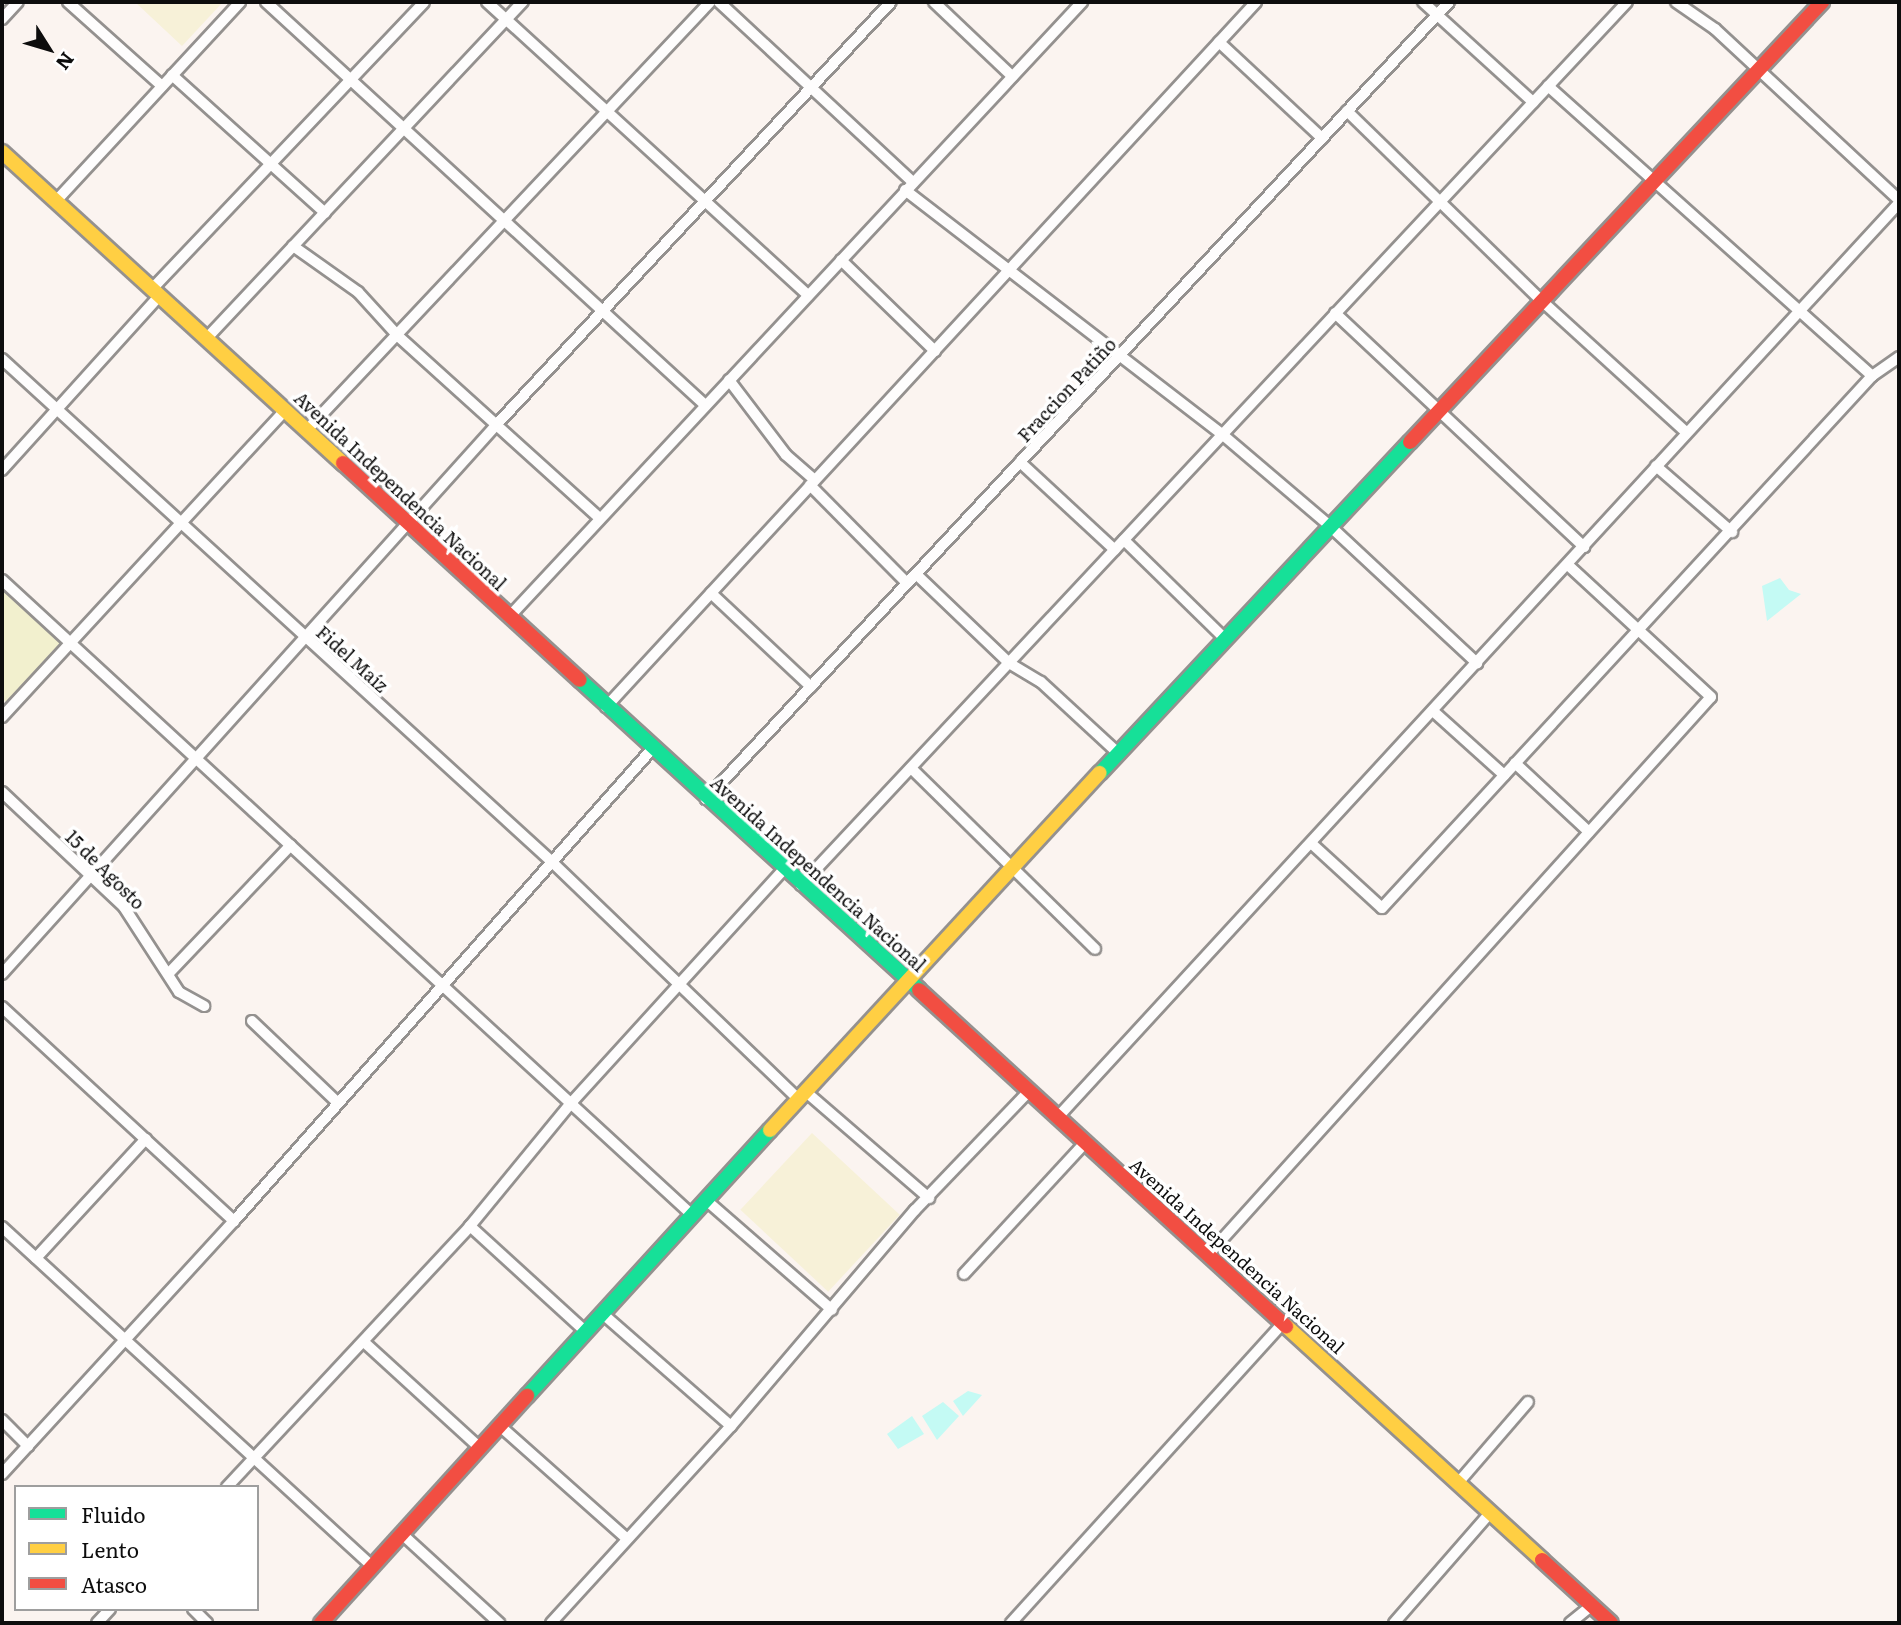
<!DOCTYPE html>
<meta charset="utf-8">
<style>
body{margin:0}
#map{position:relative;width:1901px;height:1625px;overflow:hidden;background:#fbf4f0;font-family:Literata,serif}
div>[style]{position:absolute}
.green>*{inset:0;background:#f2f0ce}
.pitch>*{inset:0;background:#f7f1d8;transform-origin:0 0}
.water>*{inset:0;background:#c4faf4}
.roads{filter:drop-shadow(2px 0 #94918f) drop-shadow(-2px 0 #94918f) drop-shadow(0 2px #94918f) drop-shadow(0 -2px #94918f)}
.street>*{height:10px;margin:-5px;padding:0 5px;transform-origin:5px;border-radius:5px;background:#fefdfd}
.fast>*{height:14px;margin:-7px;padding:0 7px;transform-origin:7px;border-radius:7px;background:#16e098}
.slow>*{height:14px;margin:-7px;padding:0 7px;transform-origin:7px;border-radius:7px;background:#ffcf43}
.jam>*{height:14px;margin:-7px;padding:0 7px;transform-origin:7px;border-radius:7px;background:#f24e42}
span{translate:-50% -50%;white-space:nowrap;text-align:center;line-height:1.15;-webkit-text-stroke:7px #fff;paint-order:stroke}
.street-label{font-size:18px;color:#0d0d0d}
.frame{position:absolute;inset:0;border:4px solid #0d0d0d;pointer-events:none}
.legend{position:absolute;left:14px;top:1485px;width:245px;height:126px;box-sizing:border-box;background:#fff;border:2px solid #9e9e9e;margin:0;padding:9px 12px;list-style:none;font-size:21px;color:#0d0d0d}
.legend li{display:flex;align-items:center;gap:14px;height:35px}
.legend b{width:35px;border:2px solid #9e9e9e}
.north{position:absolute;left:14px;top:14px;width:70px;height:70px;-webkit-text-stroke:5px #fff;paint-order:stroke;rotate:127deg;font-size:19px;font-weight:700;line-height:28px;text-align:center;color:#0d0d0d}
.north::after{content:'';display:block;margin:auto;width:24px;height:32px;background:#0d0d0d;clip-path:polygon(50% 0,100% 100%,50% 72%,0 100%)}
</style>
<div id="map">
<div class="green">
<i style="clip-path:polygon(2px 583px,64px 643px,7px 703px,2px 698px)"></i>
</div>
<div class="pitch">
<i style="clip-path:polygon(135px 2px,223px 2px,182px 46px)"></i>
<i style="left:812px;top:1133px;width:120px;height:105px;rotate:43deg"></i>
</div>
<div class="water">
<i style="clip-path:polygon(1780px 578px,1789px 590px,1801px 594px,1767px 621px,1762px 586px)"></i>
<i style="clip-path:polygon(968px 1391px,982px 1395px,963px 1416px,953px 1401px)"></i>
<i style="clip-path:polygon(943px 1402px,959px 1416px,937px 1440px,922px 1416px)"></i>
<i style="clip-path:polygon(912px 1416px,924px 1434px,898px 1449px,887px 1434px)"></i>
</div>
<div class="roads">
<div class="street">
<i style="left:68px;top:2px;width:126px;rotate:41.8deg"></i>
<i style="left:266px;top:2px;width:596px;rotate:42.55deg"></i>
<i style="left:487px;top:2px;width:435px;rotate:42.4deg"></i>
<i style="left:719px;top:2px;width:265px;rotate:42.9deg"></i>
<i style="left:934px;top:2px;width:108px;rotate:43.5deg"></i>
<i style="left:1423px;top:2px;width:149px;rotate:42.3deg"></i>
<i style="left:1676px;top:2px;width:47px;rotate:34.7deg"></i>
<i style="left:1715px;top:29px;width:251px;rotate:42.9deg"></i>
<i style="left:2px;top:19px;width:23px;rotate:-47deg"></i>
<i style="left:1219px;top:42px;width:141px;rotate:43deg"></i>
<i style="left:172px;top:75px;width:206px;rotate:42deg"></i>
<i style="left:1548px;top:86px;width:435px;rotate:41.8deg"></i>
<i style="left:1347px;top:111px;width:274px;rotate:44.3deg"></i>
<i style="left:1543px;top:302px;width:193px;rotate:42.3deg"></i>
<i style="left:905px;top:190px;width:401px;rotate:37.6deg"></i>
<i style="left:1223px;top:435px;width:142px;rotate:40.4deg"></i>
<i style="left:1331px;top:527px;width:200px;rotate:43deg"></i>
<i style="left:56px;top:201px;width:271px;rotate:-47.2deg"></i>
<i style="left:293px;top:246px;width:80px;rotate:35.3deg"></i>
<i style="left:358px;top:292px;width:59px;rotate:47.7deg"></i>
<i style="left:398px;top:336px;width:270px;rotate:42.1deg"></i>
<i style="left:841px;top:260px;width:131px;rotate:44.1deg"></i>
<i style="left:152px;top:289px;width:395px;rotate:-46.5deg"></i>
<i style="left:1335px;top:313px;width:342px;rotate:43.2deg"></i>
<i style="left:206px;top:339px;width:463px;rotate:-46.8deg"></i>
<i style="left:2px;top:359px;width:744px;rotate:42.44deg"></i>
<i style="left:551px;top:861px;width:343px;rotate:43.9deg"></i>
<i style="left:729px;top:380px;width:94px;rotate:52.8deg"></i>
<i style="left:786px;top:455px;width:38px;rotate:41deg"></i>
<i style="left:306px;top:431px;width:589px;rotate:-46.72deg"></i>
<i style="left:1020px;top:462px;width:129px;rotate:42.8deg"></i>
<i style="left:1656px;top:466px;width:101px;rotate:41deg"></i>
<i style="left:2px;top:470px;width:234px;rotate:-47.9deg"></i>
<i style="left:810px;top:485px;width:138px;rotate:45.3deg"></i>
<i style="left:1124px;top:540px;width:143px;rotate:44.4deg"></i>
<i style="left:916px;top:574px;width:129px;rotate:43.7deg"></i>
<i style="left:1009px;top:663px;width:37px;rotate:31deg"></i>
<i style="left:1041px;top:682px;width:106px;rotate:42.7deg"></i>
<i style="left:2px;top:580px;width:938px;rotate:42.62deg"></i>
<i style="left:711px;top:593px;width:137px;rotate:43.2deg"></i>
<i style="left:509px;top:617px;width:841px;rotate:-47.02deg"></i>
<i style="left:606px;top:707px;width:959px;rotate:-47.32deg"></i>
<i style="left:1433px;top:711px;width:96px;rotate:42deg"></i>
<i style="left:2px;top:717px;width:416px;rotate:-47.3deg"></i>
<i style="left:1515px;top:763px;width:101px;rotate:43deg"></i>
<i style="left:911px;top:768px;width:258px;rotate:44.5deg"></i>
<i style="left:2px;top:792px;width:168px;rotate:43.3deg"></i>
<i style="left:124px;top:907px;width:101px;rotate:57.1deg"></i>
<i style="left:179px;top:992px;width:29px;rotate:29deg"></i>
<i style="left:706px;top:799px;width:1090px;rotate:-47.01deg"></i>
<i style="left:1311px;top:843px;width:96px;rotate:42.5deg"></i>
<i style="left:1382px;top:908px;width:723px;rotate:-47.35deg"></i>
<i style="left:1872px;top:376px;width:33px;rotate:-35deg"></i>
<i style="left:801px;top:885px;width:1209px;rotate:-46.91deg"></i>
<i style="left:170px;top:972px;width:175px;rotate:-46.4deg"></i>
<i style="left:2px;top:974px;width:740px;rotate:-48.01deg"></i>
<i style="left:497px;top:424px;width:577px;rotate:-46.97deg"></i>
<i style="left:2px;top:1007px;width:316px;rotate:42.7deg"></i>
<i style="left:252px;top:1021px;width:119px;rotate:43.6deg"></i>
<i style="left:805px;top:1091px;width:164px;rotate:40.8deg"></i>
<i style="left:1057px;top:1118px;width:1243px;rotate:-47.38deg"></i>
<i style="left:706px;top:1200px;width:167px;rotate:41.1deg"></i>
<i style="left:470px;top:1226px;width:157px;rotate:42.4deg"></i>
<i style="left:2px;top:1227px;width:503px;rotate:42.5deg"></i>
<i style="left:1208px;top:1255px;width:751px;rotate:-47.97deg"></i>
<i style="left:1711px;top:697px;width:195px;rotate:-137.3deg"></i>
<i style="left:36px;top:1258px;width:162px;rotate:-47.3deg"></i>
<i style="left:964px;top:1274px;width:178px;rotate:-47.3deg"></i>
<i style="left:603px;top:1314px;width:170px;rotate:41.2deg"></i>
<i style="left:364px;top:1342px;width:157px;rotate:42.4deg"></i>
<i style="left:2px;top:1420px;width:37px;rotate:45deg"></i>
<i style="left:500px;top:1426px;width:169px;rotate:41.6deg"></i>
<i style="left:2px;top:1474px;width:343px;rotate:-47.5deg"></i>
<i style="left:234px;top:1221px;width:630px;rotate:-48.47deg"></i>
<i style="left:1458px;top:1483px;width:107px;rotate:-49.2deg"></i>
<i style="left:227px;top:1487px;width:357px;rotate:-47deg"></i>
<i style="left:470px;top:1226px;width:161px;rotate:-50.6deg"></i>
<i style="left:572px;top:1102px;width:315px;rotate:-47.7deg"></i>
<i style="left:402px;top:1534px;width:132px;rotate:42.5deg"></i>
<i style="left:193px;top:1609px;width:20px;rotate:45deg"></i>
<i style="left:97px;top:1623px;width:19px;rotate:-47deg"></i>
<i style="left:551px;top:1623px;width:267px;rotate:-47.6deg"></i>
<i style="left:731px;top:1426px;width:284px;rotate:-49.6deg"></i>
<i style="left:915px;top:1210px;width:163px;rotate:-46.2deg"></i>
<i style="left:1011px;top:1623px;width:404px;rotate:-47.8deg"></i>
<i style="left:1394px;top:1623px;width:146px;rotate:-48.9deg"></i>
<i style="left:1570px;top:1623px;width:28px;rotate:-39deg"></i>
</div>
<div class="fast">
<i style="left:580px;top:680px;width:459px;rotate:42.4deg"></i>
<i style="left:1100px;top:773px;width:453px;rotate:-46.9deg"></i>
<i style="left:527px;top:1396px;width:360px;rotate:-47.6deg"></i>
</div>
<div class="slow">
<i style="left:2px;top:152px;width:462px;rotate:42.4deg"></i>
<i style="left:770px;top:1130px;width:486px;rotate:-47.3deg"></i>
<i style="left:1286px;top:1326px;width:347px;rotate:42.4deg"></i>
</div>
<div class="jam">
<i style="left:1410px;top:442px;width:603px;rotate:-46.88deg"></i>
<i style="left:343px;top:463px;width:321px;rotate:42.5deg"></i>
<i style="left:919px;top:990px;width:498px;rotate:42.5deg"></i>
<i style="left:1542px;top:1560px;width:93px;rotate:42.4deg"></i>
<i style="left:321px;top:1623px;width:307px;rotate:-47.8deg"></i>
</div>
</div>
<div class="street-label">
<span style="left:1067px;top:390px;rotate:-47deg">Fraccion Patiño</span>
<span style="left:400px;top:491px;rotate:43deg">Avenida Independencia Nacional</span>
<span style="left:352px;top:659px;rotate:42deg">Fidel Maíz</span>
<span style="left:105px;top:870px;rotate:45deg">15 de Agosto</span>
<span style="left:818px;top:874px;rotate:42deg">Avenida Independencia Nacional</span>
<span style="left:1237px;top:1256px;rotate:42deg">Avenida Independencia Nacional</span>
</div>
<div class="frame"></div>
<ul class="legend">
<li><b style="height:9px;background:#16e098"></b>Fluido</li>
<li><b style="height:9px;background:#ffcf43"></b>Lento</li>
<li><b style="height:9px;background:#f24e42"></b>Atasco</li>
</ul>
<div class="north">N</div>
</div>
